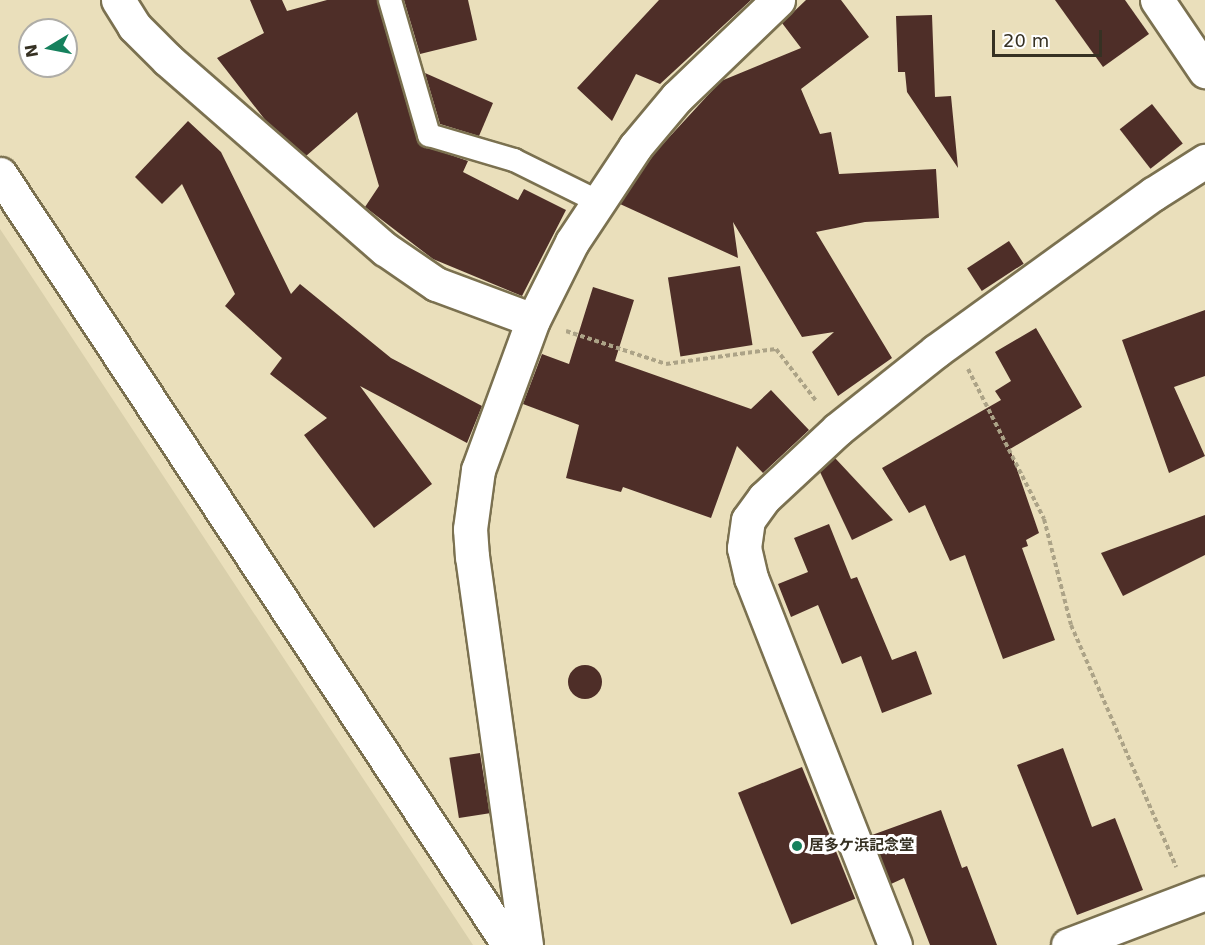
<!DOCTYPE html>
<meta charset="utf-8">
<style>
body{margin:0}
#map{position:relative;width:1205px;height:945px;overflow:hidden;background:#eadfbb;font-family:"DejaVu Sans","Noto Sans JP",sans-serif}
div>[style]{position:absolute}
.sand>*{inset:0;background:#d9cfab}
.building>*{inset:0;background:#4e2e28;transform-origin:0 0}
.round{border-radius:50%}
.path>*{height:4px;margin-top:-2px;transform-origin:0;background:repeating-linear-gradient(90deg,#aca387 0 4.5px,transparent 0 7.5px)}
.roads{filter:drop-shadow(2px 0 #7b7150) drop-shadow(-2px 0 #7b7150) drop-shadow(0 2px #7b7150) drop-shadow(0 -2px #7b7150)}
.lane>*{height:22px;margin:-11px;padding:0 11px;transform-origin:11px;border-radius:11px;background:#fff}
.street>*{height:33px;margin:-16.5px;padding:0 16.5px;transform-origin:16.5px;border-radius:16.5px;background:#fff}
.secondary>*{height:33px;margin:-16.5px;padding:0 16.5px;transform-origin:16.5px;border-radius:16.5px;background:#fff}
.dots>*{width:16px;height:16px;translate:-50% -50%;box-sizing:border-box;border:3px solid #fff;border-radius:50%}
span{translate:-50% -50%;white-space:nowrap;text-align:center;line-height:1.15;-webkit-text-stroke:6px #fff;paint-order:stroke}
.poi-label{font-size:15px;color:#363123;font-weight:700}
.left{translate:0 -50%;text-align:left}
.north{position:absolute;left:18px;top:18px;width:60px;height:60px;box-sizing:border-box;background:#fff;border:2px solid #afada7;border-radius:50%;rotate:260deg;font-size:16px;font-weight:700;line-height:24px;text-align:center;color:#363123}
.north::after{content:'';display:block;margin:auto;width:21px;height:27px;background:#16815d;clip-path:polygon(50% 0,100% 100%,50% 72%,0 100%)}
.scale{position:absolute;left:992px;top:30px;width:110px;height:27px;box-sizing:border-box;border:3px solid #363123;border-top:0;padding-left:8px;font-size:18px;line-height:21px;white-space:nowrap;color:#363123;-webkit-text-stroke:4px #fff;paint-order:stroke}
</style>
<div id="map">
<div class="sand">
<i style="clip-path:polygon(0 229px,18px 256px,473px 945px,0 945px)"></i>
</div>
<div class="building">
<i style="clip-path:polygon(250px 0,282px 0,287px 11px,327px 0,377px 0,419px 144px,468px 161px,463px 172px,518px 200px,524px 189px,566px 210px,522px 296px,433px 259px,365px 207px,379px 186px,357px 112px,306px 156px,266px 121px,217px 58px,264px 33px)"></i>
<i style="clip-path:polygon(404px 0,468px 0,477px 40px,420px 54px)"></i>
<i style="clip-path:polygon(659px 0,751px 0,660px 84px,636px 74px,612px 121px,577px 88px)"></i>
<i style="clip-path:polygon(806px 0,841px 0,869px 37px,801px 89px,820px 134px,831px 132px,839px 174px,936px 169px,939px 218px,865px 222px,816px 232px,892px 358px,838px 396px,812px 352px,834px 332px,802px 337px,733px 222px,738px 258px,620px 204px,650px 158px,721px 81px,801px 48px,782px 23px)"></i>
<i style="clip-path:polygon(1055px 0,1125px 0,1149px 34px,1103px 67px)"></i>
<i style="clip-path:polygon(932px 15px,935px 97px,951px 96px,958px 168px,907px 92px,905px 72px,898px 72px,896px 16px)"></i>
<i style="clip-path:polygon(425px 73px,493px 103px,479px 136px,440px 124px)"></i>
<i style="left:1152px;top:104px;width:50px;height:41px;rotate:52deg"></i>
<i style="clip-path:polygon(188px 121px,221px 152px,291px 294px,300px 284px,391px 358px,482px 406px,467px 443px,360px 386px,432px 484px,374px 528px,304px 435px,327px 418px,270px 374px,282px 358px,225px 306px,235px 294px,182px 184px,162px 204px,135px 177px)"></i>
<i style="left:1009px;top:241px;width:27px;height:50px;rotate:57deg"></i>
<i style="left:740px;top:266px;width:80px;height:73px;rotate:81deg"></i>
<i style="clip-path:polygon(593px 287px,634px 300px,615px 361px,751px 409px,771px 390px,809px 430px,763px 473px,737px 446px,711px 518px,623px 487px,621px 492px,566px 478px,579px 425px,523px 404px,542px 354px,569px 364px)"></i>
<i style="clip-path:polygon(1205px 310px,1205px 376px,1174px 387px,1205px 456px,1169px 473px,1122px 340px)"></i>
<i style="clip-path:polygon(1036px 328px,1082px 407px,1010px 449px,1039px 533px,1026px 540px,1028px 546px,1022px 548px,1055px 640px,1003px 659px,965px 555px,950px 561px,925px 505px,909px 513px,882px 468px,1001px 400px,995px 391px,1011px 381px,995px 352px)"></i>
<i style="clip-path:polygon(835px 458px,893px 520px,852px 540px,820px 472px)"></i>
<i style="clip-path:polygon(1205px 515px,1205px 555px,1123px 596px,1101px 553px)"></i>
<i style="clip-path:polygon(829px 524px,851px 579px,857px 577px,892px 660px,916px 651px,932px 694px,882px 713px,861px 656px,842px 664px,818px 605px,791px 617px,778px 584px,808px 572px,794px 538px)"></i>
<i class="round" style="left:568px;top:665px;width:34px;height:34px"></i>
<i style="clip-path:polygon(1063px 748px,1092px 827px,1115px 818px,1143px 890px,1077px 915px,1017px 765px)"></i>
<i style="left:480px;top:753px;width:61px;height:31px;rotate:81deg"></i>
<i style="left:802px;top:767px;width:142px;height:69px;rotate:68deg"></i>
<i style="clip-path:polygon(941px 810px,962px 868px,967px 866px,997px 945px,930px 945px,904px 878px,891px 884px,872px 835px)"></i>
</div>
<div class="path">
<i style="left:566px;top:331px;width:105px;rotate:18.3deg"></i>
<i style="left:666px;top:364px;width:111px;rotate:-7.8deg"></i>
<i style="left:776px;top:349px;width:67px;rotate:52.3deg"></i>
<i style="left:968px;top:369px;width:168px;rotate:63.1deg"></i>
<i style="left:1044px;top:519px;width:109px;rotate:75.7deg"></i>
<i style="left:1071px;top:625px;width:264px;rotate:66.5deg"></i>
</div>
<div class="roads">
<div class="lane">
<i style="left:390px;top:0;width:141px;rotate:73.9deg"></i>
<i style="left:429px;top:135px;width:89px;rotate:16.4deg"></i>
<i style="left:514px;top:160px;width:95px;rotate:26.3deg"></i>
</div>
<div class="street">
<i style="left:118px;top:0;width:31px;rotate:58deg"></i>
<i style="left:134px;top:26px;width:48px;rotate:45deg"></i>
<i style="left:168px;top:60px;width:288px;rotate:41.1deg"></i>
<i style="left:385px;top:249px;width:62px;rotate:34.5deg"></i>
<i style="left:436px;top:284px;width:103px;rotate:20.4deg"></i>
<i style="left:526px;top:945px;width:392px;rotate:-97.9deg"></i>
<i style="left:472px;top:557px;width:28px;rotate:-94deg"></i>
<i style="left:470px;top:529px;width:60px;rotate:-82.3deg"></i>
<i style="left:478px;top:470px;width:160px;rotate:-69.9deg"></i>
<i style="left:533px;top:320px;width:87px;rotate:-63.4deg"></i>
<i style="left:572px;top:242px;width:114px;rotate:-56.4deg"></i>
<i style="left:635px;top:147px;width:65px;rotate:-50deg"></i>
<i style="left:677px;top:97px;width:140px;rotate:-43.8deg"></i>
<i style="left:895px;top:945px;width:394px;rotate:-111.4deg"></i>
<i style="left:751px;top:578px;width:31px;rotate:-103deg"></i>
<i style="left:744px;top:548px;width:28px;rotate:-82deg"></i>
<i style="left:748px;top:520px;width:27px;rotate:-54deg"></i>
<i style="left:764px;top:498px;width:101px;rotate:-43deg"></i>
<i style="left:838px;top:429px;width:125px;rotate:-38.5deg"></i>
<i style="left:936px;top:351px;width:268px;rotate:-35.9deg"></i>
<i style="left:1153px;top:194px;width:62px;rotate:-32.4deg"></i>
<i style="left:1068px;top:945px;width:147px;rotate:-20.8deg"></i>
</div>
<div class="secondary">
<i style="left:1157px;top:0;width:86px;rotate:55.9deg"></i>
<i style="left:0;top:174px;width:924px;rotate:56.57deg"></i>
</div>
</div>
<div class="dots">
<i style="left:797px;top:846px;background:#16815d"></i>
</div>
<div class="poi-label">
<span class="left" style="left:809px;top:846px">居多ケ浜記念堂</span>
</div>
<div class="north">N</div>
<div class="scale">20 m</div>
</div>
